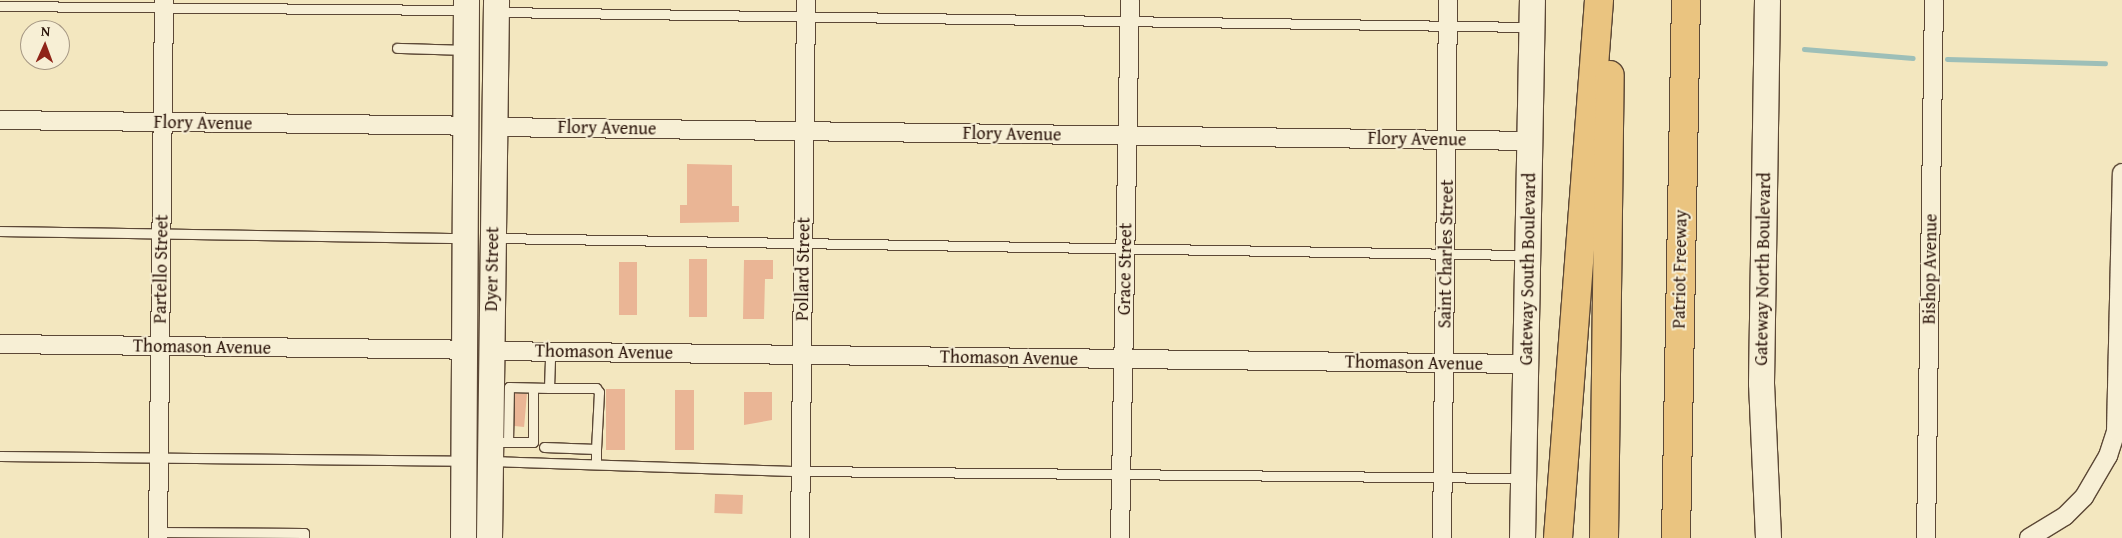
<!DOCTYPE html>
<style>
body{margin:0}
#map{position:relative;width:2122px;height:538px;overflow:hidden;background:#f3e7bf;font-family:"Gentium Book Plus",serif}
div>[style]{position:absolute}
.stream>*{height:4.5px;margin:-2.25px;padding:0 2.25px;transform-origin:2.25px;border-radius:2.25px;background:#9dbfb8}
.building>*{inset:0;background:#eab595;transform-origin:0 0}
.roads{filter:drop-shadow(1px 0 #5c4836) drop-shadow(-1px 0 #5c4836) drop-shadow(0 1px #5c4836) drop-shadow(0 -1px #5c4836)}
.lane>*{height:9px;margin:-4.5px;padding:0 4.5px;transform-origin:4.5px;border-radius:4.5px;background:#f7efd5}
.street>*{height:18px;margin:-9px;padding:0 9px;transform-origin:9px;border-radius:9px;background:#f7efd5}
.secondary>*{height:25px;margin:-12.5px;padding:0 12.5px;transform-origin:12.5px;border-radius:12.5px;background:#f7efd5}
.highway>*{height:28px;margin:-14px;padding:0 14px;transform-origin:14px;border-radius:14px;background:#eac480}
span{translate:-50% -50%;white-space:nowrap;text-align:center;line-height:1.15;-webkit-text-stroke:4px #f7efd5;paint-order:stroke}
.street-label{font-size:18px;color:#2a1309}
.north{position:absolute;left:20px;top:20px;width:50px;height:50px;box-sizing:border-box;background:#f7efd5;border:1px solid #a59783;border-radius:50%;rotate:2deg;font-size:14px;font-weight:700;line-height:20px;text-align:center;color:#2a1309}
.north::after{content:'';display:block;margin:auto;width:18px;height:22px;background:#8f2418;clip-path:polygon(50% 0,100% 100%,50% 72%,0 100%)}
</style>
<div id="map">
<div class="stream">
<i style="left:1804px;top:49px;width:109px;rotate:4.7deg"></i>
<i style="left:1947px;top:59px;width:158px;rotate:1.5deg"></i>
</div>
<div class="building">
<i style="clip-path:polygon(687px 164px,732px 165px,732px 206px,739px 206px,739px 222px,680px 223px,680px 205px,687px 205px)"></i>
<i style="left:689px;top:259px;width:18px;height:58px"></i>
<i style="clip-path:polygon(744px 260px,773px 260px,773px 279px,765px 279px,764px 319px,743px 319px)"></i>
<i style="left:619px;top:262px;width:18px;height:53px"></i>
<i style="left:606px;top:389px;width:19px;height:61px"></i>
<i style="left:675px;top:390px;width:19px;height:60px"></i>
<i style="clip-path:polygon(744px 392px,772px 392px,772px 420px,744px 425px)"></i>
<i style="left:515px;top:393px;width:12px;height:33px;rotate:5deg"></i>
<i style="left:715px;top:494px;width:28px;height:19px;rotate:2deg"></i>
</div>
<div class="roads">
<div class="lane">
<i style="left:0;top:6px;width:465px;rotate:0.5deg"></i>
<i style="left:496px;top:12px;width:1035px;rotate:0.83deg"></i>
<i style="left:397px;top:48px;width:66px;rotate:1.7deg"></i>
<i style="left:0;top:231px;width:462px;rotate:0.9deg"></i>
<i style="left:495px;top:238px;width:1030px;rotate:0.95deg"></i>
<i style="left:549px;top:388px;width:47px"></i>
<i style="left:596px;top:388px;width:5px;rotate:53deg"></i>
<i style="left:599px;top:392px;width:57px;rotate:93deg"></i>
<i style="left:491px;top:442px;width:17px"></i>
<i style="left:508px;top:442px;width:55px;rotate:-89deg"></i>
<i style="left:509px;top:387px;width:40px;rotate:1.4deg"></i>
<i style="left:549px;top:388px;width:36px;rotate:-88deg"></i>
<i style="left:508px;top:442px;width:25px"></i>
<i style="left:533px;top:442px;width:54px;rotate:-90deg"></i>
<i style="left:544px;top:447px;width:52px;rotate:2.2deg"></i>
<i style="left:596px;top:449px;width:15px;rotate:90deg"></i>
<i style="left:0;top:456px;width:462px;rotate:0.6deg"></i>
<i style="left:493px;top:461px;width:307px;rotate:1.9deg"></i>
<i style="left:800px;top:471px;width:722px;rotate:0.56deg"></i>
<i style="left:158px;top:532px;width:146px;rotate:0.4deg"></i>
<i style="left:304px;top:533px;width:5px;rotate:90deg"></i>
</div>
<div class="street">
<i style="left:0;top:120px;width:465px;rotate:0.7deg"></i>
<i style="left:494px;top:127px;width:1036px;rotate:0.77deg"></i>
<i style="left:0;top:344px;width:463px;rotate:0.7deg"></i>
<i style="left:491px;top:351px;width:1035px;rotate:0.72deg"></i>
<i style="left:158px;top:538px;width:538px;rotate:-89.36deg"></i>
<i style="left:800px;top:538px;width:538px;rotate:-89.36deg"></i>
<i style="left:1120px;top:538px;width:538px;rotate:-88.94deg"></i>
<i style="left:1442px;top:538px;width:538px;rotate:-89.36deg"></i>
<i style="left:1926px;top:538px;width:538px;rotate:-89.15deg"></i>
<i style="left:2029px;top:538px;width:42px;rotate:-31.4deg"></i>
<i style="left:2065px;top:516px;width:27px;rotate:-45deg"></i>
<i style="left:2084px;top:497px;width:48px;rotate:-59.7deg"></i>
<i style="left:2108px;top:456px;width:25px;rotate:-72deg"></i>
<i style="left:2116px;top:432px;width:259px;rotate:-88.7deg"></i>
</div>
<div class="secondary">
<i style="left:1767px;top:0;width:383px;rotate:90.9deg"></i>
<i style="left:1761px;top:383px;width:155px;rotate:87.4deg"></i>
<i style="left:463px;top:538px;width:538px;rotate:-89.68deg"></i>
<i style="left:489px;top:538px;width:538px;rotate:-89.25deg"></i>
<i style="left:1522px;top:538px;width:538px;rotate:-88.94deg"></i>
</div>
<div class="highway">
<i style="left:1558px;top:538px;width:540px;rotate:-85.64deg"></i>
<i style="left:1604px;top:538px;width:463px;rotate:-89.3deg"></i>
<i style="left:1676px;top:538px;width:538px;rotate:-88.94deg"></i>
</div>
</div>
<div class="street-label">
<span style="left:203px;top:123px;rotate:1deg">Flory Avenue</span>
<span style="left:607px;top:128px;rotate:1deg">Flory Avenue</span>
<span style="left:1012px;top:134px;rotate:1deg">Flory Avenue</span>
<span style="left:1417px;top:139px;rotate:1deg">Flory Avenue</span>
<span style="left:1446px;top:254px;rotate:-89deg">Saint Charles Street</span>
<span style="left:161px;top:269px;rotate:-89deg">Partello Street</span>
<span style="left:492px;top:269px;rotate:-89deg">Dyer Street</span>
<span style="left:803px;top:269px;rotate:-89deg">Pollard Street</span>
<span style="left:1125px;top:269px;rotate:-89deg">Grace Street</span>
<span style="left:1528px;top:269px;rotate:-89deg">Gateway South Boulevard</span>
<span style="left:1680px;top:269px;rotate:-89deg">Patriot Freeway</span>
<span style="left:1763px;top:269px;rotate:-89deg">Gateway North Boulevard</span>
<span style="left:1930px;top:269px;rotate:-89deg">Bishop Avenue</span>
<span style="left:202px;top:347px;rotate:1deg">Thomason Avenue</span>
<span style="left:604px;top:352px;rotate:1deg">Thomason Avenue</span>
<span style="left:1009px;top:358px;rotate:1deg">Thomason Avenue</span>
<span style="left:1414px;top:363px;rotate:1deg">Thomason Avenue</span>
</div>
<div class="north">N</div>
</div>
